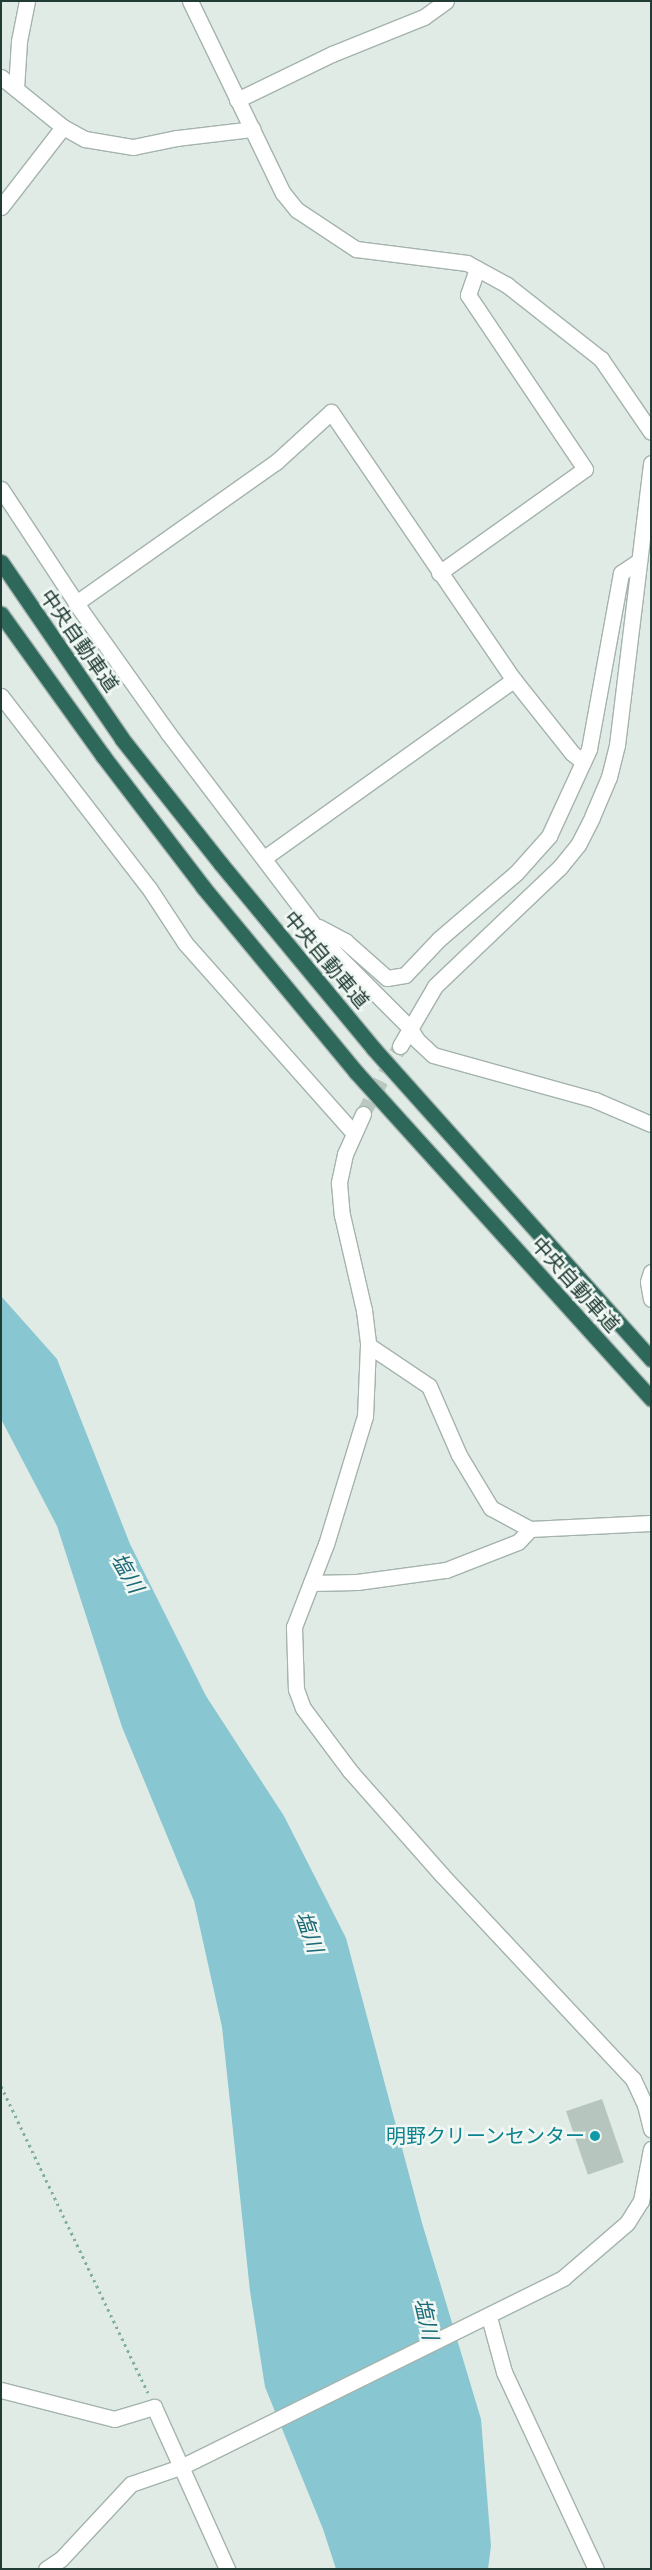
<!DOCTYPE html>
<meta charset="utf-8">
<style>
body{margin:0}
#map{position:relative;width:652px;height:2570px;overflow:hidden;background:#e1ebe6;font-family:Jost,"Noto Sans JP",sans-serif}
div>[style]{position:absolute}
.water>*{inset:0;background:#88c6d1}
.building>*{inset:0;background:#b6c6bf;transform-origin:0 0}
.minor-tunnel>*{height:15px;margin-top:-7.5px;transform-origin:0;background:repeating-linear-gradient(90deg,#bbc8c2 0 15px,transparent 0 23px)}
.path>*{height:3px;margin-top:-1.5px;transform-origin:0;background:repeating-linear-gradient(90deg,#81afa0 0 2.5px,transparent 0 6.5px)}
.roads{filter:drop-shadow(1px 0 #a4b3ad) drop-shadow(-1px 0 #a4b3ad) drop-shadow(0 1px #a4b3ad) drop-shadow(0 -1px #a4b3ad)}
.minor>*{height:15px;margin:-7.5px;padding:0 7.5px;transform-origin:7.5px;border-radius:7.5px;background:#fff}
.highway>*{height:15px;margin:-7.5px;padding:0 7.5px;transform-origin:7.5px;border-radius:7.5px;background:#2d685b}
.dots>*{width:14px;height:14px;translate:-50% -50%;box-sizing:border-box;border:2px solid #f1f8f4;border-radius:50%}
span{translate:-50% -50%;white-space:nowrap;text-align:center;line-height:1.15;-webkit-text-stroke:5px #f1f8f4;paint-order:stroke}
.street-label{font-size:20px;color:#213c34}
.culture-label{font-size:20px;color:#0d838f}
.right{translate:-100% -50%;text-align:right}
.water-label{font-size:21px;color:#1c6977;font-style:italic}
.frame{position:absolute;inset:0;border:2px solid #213c34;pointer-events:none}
</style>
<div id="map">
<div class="water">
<i style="clip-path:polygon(1px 1296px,57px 1359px,130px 1544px,206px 1696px,284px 1816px,346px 1938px,422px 2223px,481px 2419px,491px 2546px,488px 2569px,336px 2569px,323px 2529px,265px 2387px,250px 2291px,222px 2027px,194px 1901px,122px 1727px,57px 1526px,1px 1419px)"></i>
</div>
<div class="building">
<i style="left:602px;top:2099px;width:67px;height:38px;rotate:71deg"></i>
</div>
<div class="minor-tunnel">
<i style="left:363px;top:1114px;width:77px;rotate:-61.4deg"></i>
</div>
<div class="path">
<i style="left:1px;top:2086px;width:340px;rotate:64.4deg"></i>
</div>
<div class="roads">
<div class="minor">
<i style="left:190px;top:1px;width:213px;rotate:64.2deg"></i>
<i style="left:283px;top:193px;width:22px;rotate:51deg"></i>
<i style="left:297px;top:210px;width:71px;rotate:33.5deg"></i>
<i style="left:356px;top:249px;width:112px;rotate:7.2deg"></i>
<i style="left:467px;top:263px;width:46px;rotate:28.8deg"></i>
<i style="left:507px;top:285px;width:120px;rotate:38.2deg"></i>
<i style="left:601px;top:359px;width:88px;rotate:55.6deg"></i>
<i style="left:1px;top:77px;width:80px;rotate:38.9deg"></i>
<i style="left:16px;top:89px;width:48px;rotate:-86.4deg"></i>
<i style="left:19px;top:41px;width:41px;rotate:-78.7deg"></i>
<i style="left:237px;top:100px;width:106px;rotate:-25.8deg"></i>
<i style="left:332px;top:54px;width:99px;rotate:-21.9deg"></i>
<i style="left:424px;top:17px;width:27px;rotate:-36deg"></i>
<i style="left:1px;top:207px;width:101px;rotate:-52.2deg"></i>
<i style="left:63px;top:127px;width:25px;rotate:29deg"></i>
<i style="left:85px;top:139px;width:49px;rotate:9.5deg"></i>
<i style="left:133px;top:147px;width:45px;rotate:-11.6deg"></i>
<i style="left:177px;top:138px;width:76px;rotate:-6.8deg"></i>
<i style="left:1px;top:489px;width:144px;rotate:56.6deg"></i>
<i style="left:80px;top:609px;width:152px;rotate:54.6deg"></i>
<i style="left:168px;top:733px;width:276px;rotate:52.8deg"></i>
<i style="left:335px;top:953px;width:105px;rotate:45deg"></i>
<i style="left:409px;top:1027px;width:15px;rotate:58deg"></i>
<i style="left:417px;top:1040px;width:22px;rotate:43deg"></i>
<i style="left:433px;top:1055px;width:168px;rotate:15.5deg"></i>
<i style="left:595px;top:1100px;width:61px;rotate:23.2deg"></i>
<i style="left:439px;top:573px;width:179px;rotate:-35.5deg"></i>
<i style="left:585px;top:469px;width:210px;rotate:-123.9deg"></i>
<i style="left:468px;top:295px;width:28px;rotate:-71deg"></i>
<i style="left:76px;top:603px;width:245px;rotate:-35.2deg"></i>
<i style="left:276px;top:462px;width:74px;rotate:-42.3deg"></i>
<i style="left:331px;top:412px;width:325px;rotate:55.7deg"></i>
<i style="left:514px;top:680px;width:93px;rotate:51.5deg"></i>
<i style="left:572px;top:753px;width:14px;rotate:39deg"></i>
<i style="left:1px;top:696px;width:242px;rotate:52.4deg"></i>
<i style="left:149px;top:888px;width:66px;rotate:56.8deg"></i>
<i style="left:185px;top:943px;width:253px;rotate:48.4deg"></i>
<i style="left:264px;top:858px;width:307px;rotate:-35.5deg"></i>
<i style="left:319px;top:927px;width:30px;rotate:28deg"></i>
<i style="left:345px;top:941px;width:56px;rotate:41.4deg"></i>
<i style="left:387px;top:978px;width:18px;rotate:-9deg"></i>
<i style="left:405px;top:975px;width:50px;rotate:-46.6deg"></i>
<i style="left:439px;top:939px;width:101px;rotate:-40.6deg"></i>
<i style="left:516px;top:873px;width:50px;rotate:-48.3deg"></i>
<i style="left:549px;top:836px;width:96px;rotate:-65.3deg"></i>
<i style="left:589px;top:749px;width:179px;rotate:-79.7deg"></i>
<i style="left:621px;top:573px;width:22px;rotate:-34deg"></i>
<i style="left:400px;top:1046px;width:69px;rotate:-59.7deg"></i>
<i style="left:435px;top:986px;width:173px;rotate:-43.6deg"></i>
<i style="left:560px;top:867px;width:28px;rotate:-51deg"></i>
<i style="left:578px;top:845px;width:31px;rotate:-63deg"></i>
<i style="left:592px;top:817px;width:43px;rotate:-67deg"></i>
<i style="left:609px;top:777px;width:33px;rotate:-76deg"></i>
<i style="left:617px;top:745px;width:284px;rotate:-83.1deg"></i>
<i style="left:363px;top:1114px;width:44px;rotate:114.2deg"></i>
<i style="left:345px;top:1154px;width:30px;rotate:102deg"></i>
<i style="left:339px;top:1183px;width:32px;rotate:85deg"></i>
<i style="left:342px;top:1215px;width:98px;rotate:77deg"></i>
<i style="left:364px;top:1310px;width:35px;rotate:83deg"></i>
<i style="left:368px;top:1345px;width:71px;rotate:92.4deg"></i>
<i style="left:365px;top:1416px;width:134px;rotate:106.9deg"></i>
<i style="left:326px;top:1544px;width:89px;rotate:111.1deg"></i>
<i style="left:294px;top:1627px;width:62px;rotate:88.2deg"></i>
<i style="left:296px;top:1689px;width:20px;rotate:70deg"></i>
<i style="left:303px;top:1708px;width:79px;rotate:53.3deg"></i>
<i style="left:350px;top:1771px;width:137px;rotate:48.5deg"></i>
<i style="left:441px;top:1874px;width:281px;rotate:46.9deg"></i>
<i style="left:633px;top:2079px;width:29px;rotate:65deg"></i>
<i style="left:645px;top:2105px;width:25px;rotate:76deg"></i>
<i style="left:651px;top:1272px;width:10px;rotate:107deg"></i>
<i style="left:648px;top:1282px;width:17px;rotate:80deg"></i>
<i style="left:368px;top:1345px;width:73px;rotate:33.9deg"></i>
<i style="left:429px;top:1386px;width:75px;rotate:66.5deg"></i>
<i style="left:459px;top:1455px;width:62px;rotate:58.9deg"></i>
<i style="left:491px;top:1508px;width:44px;rotate:28.3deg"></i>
<i style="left:530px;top:1529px;width:121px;rotate:-2.8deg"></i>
<i style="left:311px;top:1583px;width:46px;rotate:-1.2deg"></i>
<i style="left:357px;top:1582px;width:90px;rotate:-7.7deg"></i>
<i style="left:446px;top:1570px;width:77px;rotate:-21.3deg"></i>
<i style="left:518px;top:1542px;width:18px;rotate:-47deg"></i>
<i style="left:489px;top:2317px;width:57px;rotate:74.7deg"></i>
<i style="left:504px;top:2372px;width:217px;rotate:65deg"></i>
<i style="left:1px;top:2390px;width:117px;rotate:14.4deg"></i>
<i style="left:114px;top:2419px;width:42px;rotate:-16.7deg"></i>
<i style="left:154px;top:2407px;width:178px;rotate:65.7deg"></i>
<i style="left:46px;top:2569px;width:18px;rotate:-34deg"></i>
<i style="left:61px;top:2559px;width:103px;rotate:-47deg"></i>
<i style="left:131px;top:2484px;width:55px;rotate:-19.1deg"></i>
<i style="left:183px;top:2466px;width:424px;rotate:-26.3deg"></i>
<i style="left:563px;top:2278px;width:84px;rotate:-40.7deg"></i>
<i style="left:627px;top:2223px;width:26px;rotate:-58deg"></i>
<i style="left:641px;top:2201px;width:53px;rotate:-79.1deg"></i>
</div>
<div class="highway">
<i style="left:1px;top:562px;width:214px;rotate:55.6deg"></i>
<i style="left:122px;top:739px;width:159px;rotate:51.6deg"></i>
<i style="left:221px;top:864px;width:240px;rotate:50.4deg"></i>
<i style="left:374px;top:1049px;width:416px;rotate:48.2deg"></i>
<i style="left:1px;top:614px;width:175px;rotate:54.3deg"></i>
<i style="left:103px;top:756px;width:165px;rotate:52.6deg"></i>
<i style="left:203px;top:887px;width:240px;rotate:50.4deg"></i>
<i style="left:356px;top:1072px;width:440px;rotate:47.9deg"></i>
</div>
</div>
<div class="dots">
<i style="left:595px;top:2136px;background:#0f9aa8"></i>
</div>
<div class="street-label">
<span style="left:79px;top:641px;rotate:55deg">中央自動車道</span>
<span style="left:326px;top:960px;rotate:50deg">中央自動車道</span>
<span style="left:575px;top:1285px;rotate:48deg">中央自動車道</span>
</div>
<div class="culture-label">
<span class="right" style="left:585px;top:2136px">明野クリーンセンター</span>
</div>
<div class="water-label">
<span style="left:127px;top:1573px;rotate:60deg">塩川</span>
<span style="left:309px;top:1932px;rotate:71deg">塩川</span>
<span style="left:426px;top:2319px;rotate:77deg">塩川</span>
</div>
<div class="frame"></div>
</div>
